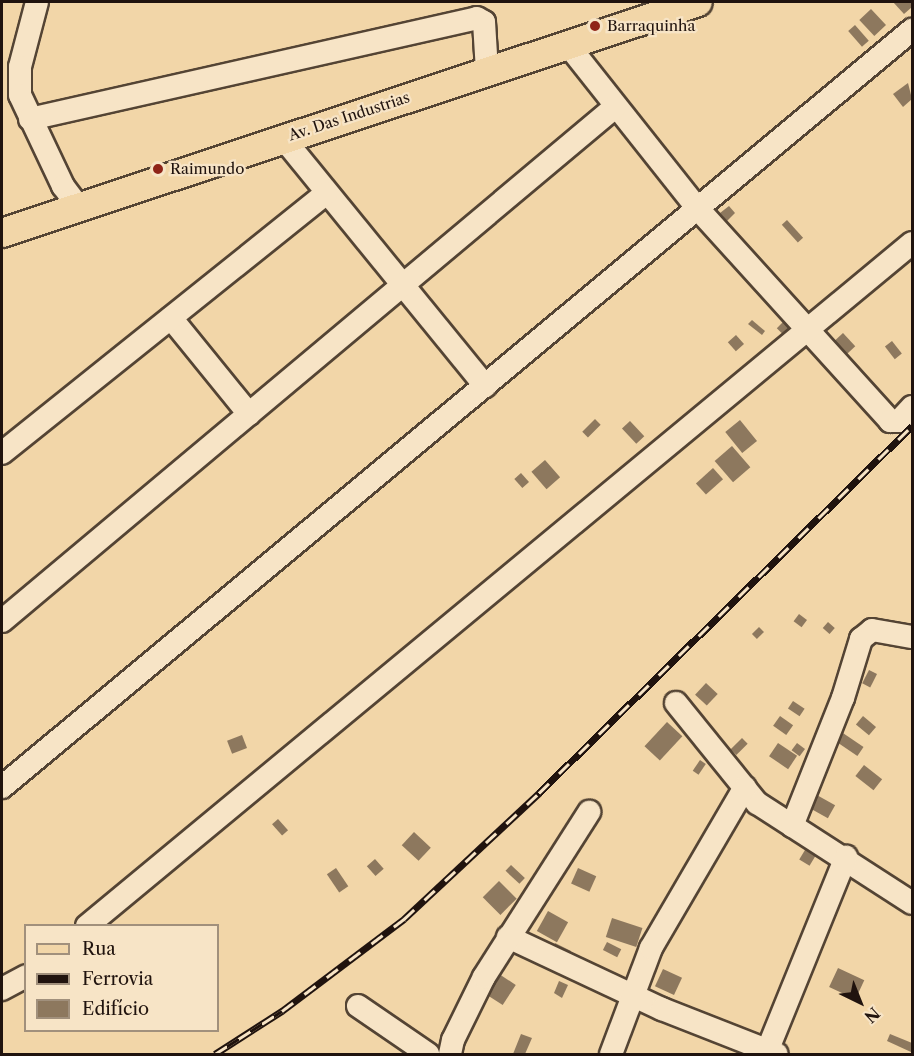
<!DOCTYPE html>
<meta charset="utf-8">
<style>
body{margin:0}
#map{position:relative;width:914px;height:1056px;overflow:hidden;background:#f2d6a8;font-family:"Libre Caslon Text",serif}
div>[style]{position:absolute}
.building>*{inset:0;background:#8d785e;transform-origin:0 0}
.roads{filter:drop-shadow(2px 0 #544434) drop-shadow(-2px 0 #544434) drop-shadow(0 2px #544434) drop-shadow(0 -2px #544434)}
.minor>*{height:22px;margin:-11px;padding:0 11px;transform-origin:11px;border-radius:11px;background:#f7e4c6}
.major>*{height:28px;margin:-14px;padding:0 14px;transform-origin:14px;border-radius:14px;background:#f2d6a8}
.rail>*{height:7px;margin-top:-3.5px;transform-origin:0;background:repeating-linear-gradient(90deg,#f7e4c6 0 14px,#20130e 0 28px);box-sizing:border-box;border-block:2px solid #20130e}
.dots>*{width:16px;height:16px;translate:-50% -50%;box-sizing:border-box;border:3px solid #f7e4c6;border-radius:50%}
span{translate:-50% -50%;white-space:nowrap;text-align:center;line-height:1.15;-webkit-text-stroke:4.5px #f7e4c6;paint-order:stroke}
.poi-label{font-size:15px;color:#20130e}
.left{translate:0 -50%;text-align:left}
.street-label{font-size:15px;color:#20130e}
.frame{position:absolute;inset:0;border:3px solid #20130e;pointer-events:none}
.legend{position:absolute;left:24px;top:924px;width:195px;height:108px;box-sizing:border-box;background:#f7e4c6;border:2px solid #a1907c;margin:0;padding:8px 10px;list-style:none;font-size:18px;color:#20130e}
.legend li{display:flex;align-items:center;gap:12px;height:30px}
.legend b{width:30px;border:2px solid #a1907c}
.north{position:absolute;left:830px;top:972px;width:60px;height:60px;-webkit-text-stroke:4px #f7e4c6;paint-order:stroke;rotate:137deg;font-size:16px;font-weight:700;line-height:24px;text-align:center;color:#20130e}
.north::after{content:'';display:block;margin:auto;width:21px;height:27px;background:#20130e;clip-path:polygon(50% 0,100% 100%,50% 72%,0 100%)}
</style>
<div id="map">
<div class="building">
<i style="clip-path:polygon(893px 2px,912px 2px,912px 7px,904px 14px)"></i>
<i style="left:871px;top:9px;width:22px;height:16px;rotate:47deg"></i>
<i style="left:855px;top:25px;width:21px;height:9px;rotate:49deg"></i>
<i style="clip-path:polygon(908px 83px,912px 99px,903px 107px,893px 94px)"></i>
<i style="clip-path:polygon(729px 206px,735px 213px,727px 221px,720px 213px)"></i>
<i style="left:787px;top:220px;width:24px;height:7px;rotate:48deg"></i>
<i style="left:786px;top:319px;width:10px;height:13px;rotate:45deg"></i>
<i style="clip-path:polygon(752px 320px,765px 331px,762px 335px,748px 324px)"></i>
<i style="left:843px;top:333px;width:18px;height:18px;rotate:47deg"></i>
<i style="left:736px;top:335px;width:12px;height:11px;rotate:48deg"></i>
<i style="left:892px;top:341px;width:16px;height:9px;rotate:52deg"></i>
<i style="left:595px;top:419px;width:8px;height:18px;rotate:45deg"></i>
<i style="left:740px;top:420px;width:27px;height:19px;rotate:51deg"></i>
<i style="left:630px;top:421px;width:21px;height:11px;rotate:47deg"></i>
<i style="left:732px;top:446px;width:28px;height:23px;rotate:49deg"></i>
<i style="left:545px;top:460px;width:23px;height:18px;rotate:49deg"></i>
<i style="left:713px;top:468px;width:15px;height:23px;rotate:48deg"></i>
<i style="left:521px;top:473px;width:12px;height:9px;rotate:48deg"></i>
<i style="left:799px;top:614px;width:10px;height:9px;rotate:37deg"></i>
<i style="left:828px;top:622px;width:9px;height:8px;rotate:41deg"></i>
<i style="left:759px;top:627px;width:7px;height:10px;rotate:45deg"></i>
<i style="left:869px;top:670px;width:9px;height:15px;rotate:27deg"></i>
<i style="left:706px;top:683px;width:16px;height:16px;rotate:43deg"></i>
<i style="left:793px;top:701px;width:14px;height:9px;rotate:34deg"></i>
<i style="left:780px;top:716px;width:16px;height:12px;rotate:35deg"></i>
<i style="left:863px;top:716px;width:17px;height:11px;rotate:40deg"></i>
<i style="left:667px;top:722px;width:21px;height:33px;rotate:43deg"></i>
<i style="left:837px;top:729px;width:32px;height:11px;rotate:34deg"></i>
<i style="left:242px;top:735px;width:14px;height:16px;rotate:69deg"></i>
<i style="left:742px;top:738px;width:8px;height:16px;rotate:45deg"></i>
<i style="left:778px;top:743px;width:23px;height:16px;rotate:34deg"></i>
<i style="left:797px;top:743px;width:10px;height:9px;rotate:37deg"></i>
<i style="left:700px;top:760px;width:7px;height:13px;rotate:34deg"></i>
<i style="left:864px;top:765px;width:23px;height:14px;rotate:38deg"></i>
<i style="left:815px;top:794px;width:23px;height:15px;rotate:29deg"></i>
<i style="left:278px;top:819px;width:15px;height:8px;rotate:48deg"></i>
<i style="left:414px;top:832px;width:23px;height:18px;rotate:43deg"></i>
<i style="left:808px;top:845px;width:12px;height:17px;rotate:31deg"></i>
<i style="left:375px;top:859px;width:13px;height:11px;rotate:48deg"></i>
<i style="left:511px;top:865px;width:19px;height:8px;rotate:43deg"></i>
<i style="left:336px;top:868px;width:22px;height:11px;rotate:56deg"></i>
<i style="left:578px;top:868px;width:20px;height:17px;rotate:24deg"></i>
<i style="left:499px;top:881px;width:25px;height:23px;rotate:45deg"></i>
<i style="left:548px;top:911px;width:23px;height:23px;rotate:29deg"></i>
<i style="left:612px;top:918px;width:32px;height:20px;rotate:18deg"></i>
<i style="left:607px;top:942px;width:16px;height:9px;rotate:27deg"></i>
<i style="clip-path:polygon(555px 943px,571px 951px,568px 958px,552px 949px)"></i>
<i style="left:838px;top:968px;width:29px;height:21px;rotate:25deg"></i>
<i style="left:663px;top:969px;width:21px;height:19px;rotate:25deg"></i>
<i style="left:499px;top:974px;width:20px;height:24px;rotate:33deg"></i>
<i style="clip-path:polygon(559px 981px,568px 985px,562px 998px,554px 993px)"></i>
<i style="clip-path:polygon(521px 1034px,532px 1038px,525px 1054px,513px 1054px)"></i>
<i style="clip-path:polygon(890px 1034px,912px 1043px,911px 1052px,887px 1041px)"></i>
</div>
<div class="roads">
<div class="minor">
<i style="left:37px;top:2px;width:67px;rotate:104.7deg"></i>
<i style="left:20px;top:67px;width:28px;rotate:90deg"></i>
<i style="left:20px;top:95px;width:101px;rotate:64.7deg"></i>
<i style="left:63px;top:186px;width:26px;rotate:53deg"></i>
<i style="left:568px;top:45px;width:211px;rotate:51.6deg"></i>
<i style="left:699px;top:210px;width:285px;rotate:47.8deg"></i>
<i style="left:890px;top:421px;width:9px"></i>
<i style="left:899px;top:421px;width:19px;rotate:-47deg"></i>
<i style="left:30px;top:119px;width:458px;rotate:-12.7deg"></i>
<i style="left:477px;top:18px;width:8px;rotate:30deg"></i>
<i style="left:484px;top:22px;width:49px;rotate:86.5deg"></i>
<i style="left:283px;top:138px;width:320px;rotate:50.8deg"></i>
<i style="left:171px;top:318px;width:124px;rotate:50.9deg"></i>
<i style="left:2px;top:453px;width:416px;rotate:-38.7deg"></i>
<i style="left:2px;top:621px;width:800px;rotate:-39.98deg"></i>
<i style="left:676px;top:703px;width:129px;rotate:51deg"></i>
<i style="left:757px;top:803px;width:184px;rotate:32.8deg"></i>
<i style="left:2px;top:787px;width:1184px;rotate:-39.76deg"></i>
<i style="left:792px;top:826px;width:138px;rotate:-68.3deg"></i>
<i style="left:843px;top:698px;width:62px;rotate:-73deg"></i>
<i style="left:861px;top:639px;width:14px;rotate:-39deg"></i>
<i style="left:872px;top:630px;width:41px;rotate:9.9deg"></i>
<i style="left:87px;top:926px;width:1071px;rotate:-39.62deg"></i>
<i style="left:508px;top:937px;width:170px;rotate:25.1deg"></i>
<i style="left:662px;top:1009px;width:123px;rotate:21.4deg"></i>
<i style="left:2px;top:989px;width:27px;rotate:-28deg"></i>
<i style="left:358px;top:1006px;width:85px;rotate:34.4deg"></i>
<i style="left:450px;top:1054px;width:14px;rotate:-78deg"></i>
<i style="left:453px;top:1040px;width:70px;rotate:-63.8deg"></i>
<i style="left:484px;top:977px;width:196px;rotate:-57.5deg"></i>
<i style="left:611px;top:1054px;width:113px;rotate:-69.3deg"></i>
<i style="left:651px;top:948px;width:186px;rotate:-59.7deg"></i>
<i style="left:766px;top:1054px;width:213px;rotate:-67.9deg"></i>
</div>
<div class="major">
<i style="left:2px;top:233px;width:733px;rotate:-18.36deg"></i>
</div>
</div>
<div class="rail">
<i style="left:215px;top:1054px;width:80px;rotate:-32.7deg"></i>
<i style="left:282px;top:1011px;width:153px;rotate:-37deg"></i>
<i style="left:404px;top:919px;width:185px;rotate:-43deg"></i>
<i style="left:539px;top:793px;width:523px;rotate:-44.54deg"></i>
</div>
<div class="dots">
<i style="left:595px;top:26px;background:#8f2418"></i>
<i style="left:158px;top:169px;background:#8f2418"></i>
</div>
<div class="poi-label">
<span class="left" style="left:607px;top:26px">Barraquinha</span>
<span class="left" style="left:170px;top:169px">Raimundo</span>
</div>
<div class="street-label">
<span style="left:349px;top:116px;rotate:-18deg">Av. Das Industrias</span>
</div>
<div class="frame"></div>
<ul class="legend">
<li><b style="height:8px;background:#f2d6a8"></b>Rua</li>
<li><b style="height:8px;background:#20130e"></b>Ferrovia</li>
<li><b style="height:16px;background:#8d785e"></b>Edifício</li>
</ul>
<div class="north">N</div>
</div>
